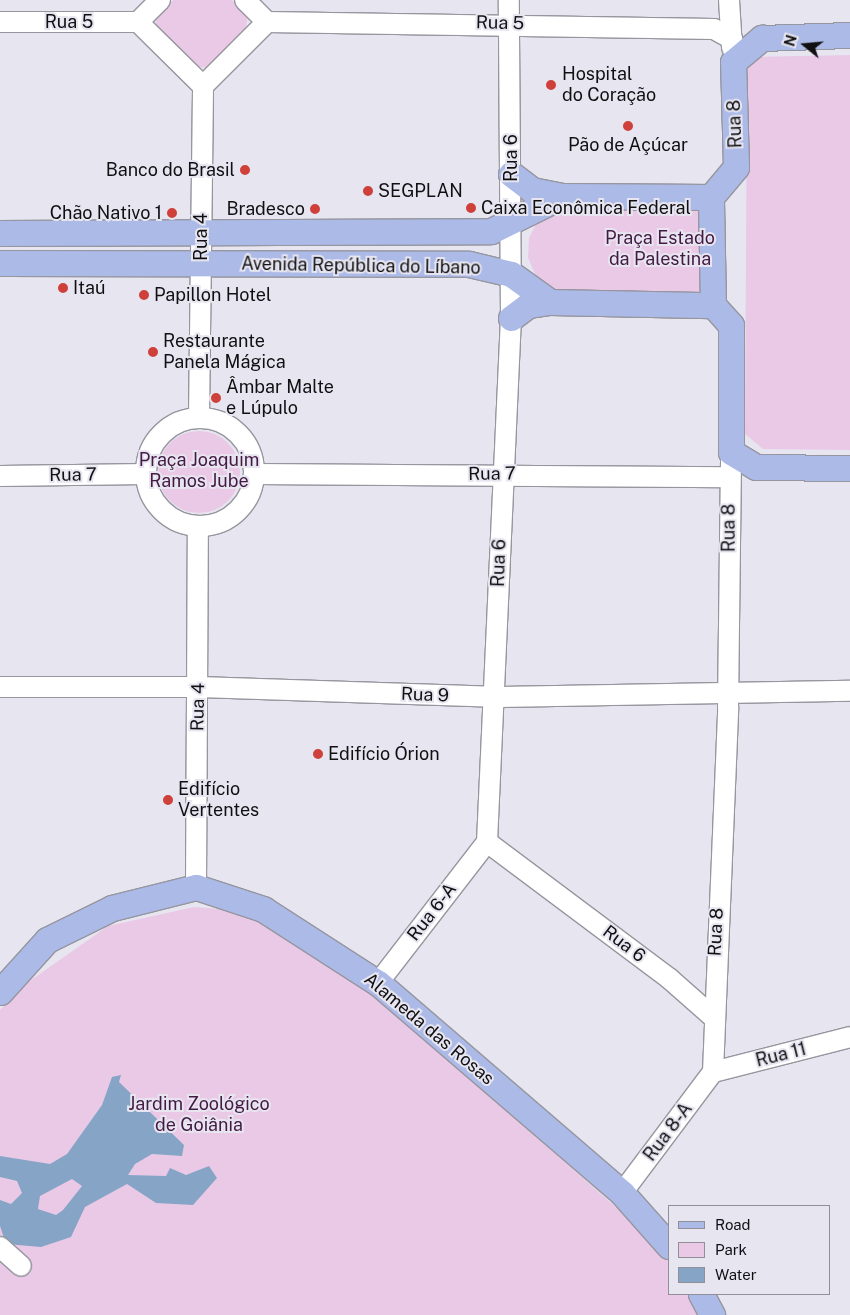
<!DOCTYPE html>
<meta charset="utf-8">
<style>
body{margin:0}
#map{position:relative;width:850px;height:1315px;overflow:hidden;background:#e7e6f0;font-family:"Public Sans",sans-serif}
div>[style]{position:absolute}
.green>*{inset:0;background:#eac9e7}
.round{border-radius:50%}
.water>*{inset:0;background:#86a5c6}
.roads{filter:drop-shadow(1px 0 #96969f) drop-shadow(-1px 0 #96969f) drop-shadow(0 1px #96969f) drop-shadow(0 -1px #96969f)}
.minor>*{height:20px;margin:-10px;padding:0 10px;transform-origin:10px;border-radius:10px;background:#fff}
.minor>.ring{margin:-10px;padding:0;box-sizing:content-box;background:none;border:20px solid #fff;border-radius:50%}
.major>*{height:25px;margin:-12.5px;padding:0 12.5px;transform-origin:12.5px;border-radius:12.5px;background:#acbae8}
.dots>*{width:14px;height:14px;translate:-50% -50%;box-sizing:border-box;border:2px solid #e7e6f0;border-radius:50%}
span{translate:-50% -50%;white-space:nowrap;text-align:center;line-height:1.15;-webkit-text-stroke:4px #e7e6f0;paint-order:stroke}
.street-label{font-size:18px;color:#101013}
.poi-label{font-size:18px;color:#101013}
.left{translate:0 -50%;text-align:left}
.right{translate:-100% -50%;text-align:right}
.park-label{font-size:18px;color:#441943}
.legend{position:absolute;left:668px;top:1205px;width:162px;height:90px;box-sizing:border-box;background:#e7e6f0;border:1px solid #919098;margin:0;padding:6px 9px;list-style:none;font-size:15px;color:#101013}
.legend li{display:flex;align-items:center;gap:10px;height:25px}
.legend b{width:25px;border:1px solid #919098}
.north{position:absolute;left:780px;top:20px;width:50px;height:50px;-webkit-text-stroke:4px #e7e6f0;paint-order:stroke;rotate:287deg;font-size:14px;font-weight:700;line-height:20px;text-align:center;color:#101013}
.north::after{content:'';display:block;margin:auto;width:18px;height:22px;background:#101013;clip-path:polygon(50% 0,100% 100%,50% 72%,0 100%)}
</style>
<div id="map">
<div class="green">
<i style="clip-path:polygon(173px 0,232px 0,248px 15px,246px 27px,207px 68px,194px 66px,155px 28px,156px 17px)"></i>
<i style="clip-path:polygon(850px 55px,850px 450px,763px 449px,745px 434px,747px 71px,756px 57px)"></i>
<i style="clip-path:polygon(699px 204px,705px 296px,557px 292px,536px 276px,528px 258px,529px 238px,540px 216px,553px 208px)"></i>
<i class="round" style="left:158px;top:431px;width:82px;height:82px"></i>
<i style="clip-path:polygon(194px 907px,233px 910px,271px 925px,361px 983px,669px 1254px,669px 1294px,693px 1294px,701px 1315px,0 1315px,0 1010px,24px 985px,108px 926px)"></i>
</div>
<div class="water">
<i style="clip-path:polygon(evenodd,121px 1075px,119px 1082px,184px 1145px,182px 1156px,152px 1154px,135px 1164px,128px 1175px,166px 1176px,170px 1168px,186px 1175px,209px 1166px,217px 1178px,193px 1205px,156px 1203px,127px 1184px,85px 1207px,71px 1237px,41px 1247px,6px 1244px,0 1226px,0 1200px,11px 1204px,22px 1193px,17px 1181px,0 1177px,0 1156px,50px 1164px,67px 1154px,102px 1105px,112px 1077px,121px 1075px,72px 1179px,82px 1186px,63px 1210px,56px 1215px,38px 1209px,40px 1196px,72px 1179px)"></i>
</div>
<div class="roads">
<div class="minor">
<i style="left:729px;top:0;width:48px;rotate:86.4deg"></i>
<i style="left:0;top:22px;width:138px"></i>
<i style="left:138px;top:22px;width:91px;rotate:44.6deg"></i>
<i style="left:203px;top:86px;width:91px;rotate:-45deg"></i>
<i style="left:267px;top:22px;width:31px;rotate:-135deg"></i>
<i style="left:138px;top:22px;width:31px;rotate:-45deg"></i>
<i style="left:267px;top:22px;width:447px;rotate:0.9deg"></i>
<i style="left:714px;top:29px;width:21px;rotate:29deg"></i>
<i class="ring" style="left:146px;top:418px;width:88px;height:88px"></i>
<i style="left:199px;top:418px;width:332px;rotate:-89.3deg"></i>
<i style="left:255px;top:474px;width:475px;rotate:0.4deg"></i>
<i style="left:0;top:476px;width:146px;rotate:-0.8deg"></i>
<i style="left:0;top:687px;width:199px"></i>
<i style="left:199px;top:687px;width:294px;rotate:1.9deg"></i>
<i style="left:493px;top:697px;width:357px;rotate:-1deg"></i>
<i style="left:487px;top:842px;width:525px;rotate:-87.38deg"></i>
<i style="left:511px;top:318px;width:318px;rotate:-90.4deg"></i>
<i style="left:487px;top:842px;width:229px;rotate:36.8deg"></i>
<i style="left:670px;top:979px;width:56px;rotate:41.4deg"></i>
<i style="left:196px;top:887px;width:360px;rotate:-89.7deg"></i>
<i style="left:378px;top:983px;width:178px;rotate:-52.3deg"></i>
<i style="left:713px;top:1072px;width:365px;rotate:-87.6deg"></i>
<i style="left:728px;top:707px;width:255px;rotate:-89.3deg"></i>
<i style="left:713px;top:1072px;width:141px;rotate:-14.3deg"></i>
<i style="left:622px;top:1193px;width:151px;rotate:-53.1deg"></i>
<i style="left:0;top:1247px;width:28px;rotate:42deg"></i>
</div>
<div class="major">
<i style="left:511px;top:174px;width:26px;rotate:37deg"></i>
<i style="left:532px;top:190px;width:31px;rotate:11deg"></i>
<i style="left:0;top:233px;width:491px;rotate:-0.2deg"></i>
<i style="left:491px;top:231px;width:79px;rotate:-26.2deg"></i>
<i style="left:562px;top:196px;width:149px;rotate:0.4deg"></i>
<i style="left:0;top:263px;width:469px;rotate:0.1deg"></i>
<i style="left:469px;top:264px;width:43px;rotate:13.4deg"></i>
<i style="left:511px;top:274px;width:48px;rotate:35.7deg"></i>
<i style="left:550px;top:302px;width:163px;rotate:1.1deg"></i>
<i style="left:713px;top:305px;width:27px;rotate:48deg"></i>
<i style="left:731px;top:325px;width:127px;rotate:90deg"></i>
<i style="left:731px;top:452px;width:29px;rotate:31deg"></i>
<i style="left:756px;top:467px;width:94px;rotate:0.6deg"></i>
<i style="left:713px;top:305px;width:108px;rotate:-91.1deg"></i>
<i style="left:711px;top:197px;width:39px;rotate:-50deg"></i>
<i style="left:736px;top:167px;width:105px;rotate:-91.6deg"></i>
<i style="left:733px;top:62px;width:38px;rotate:-40deg"></i>
<i style="left:762px;top:38px;width:88px;rotate:-2deg"></i>
<i style="left:511px;top:318px;width:21px;rotate:-37deg"></i>
<i style="left:528px;top:305px;width:22px;rotate:-8deg"></i>
<i style="left:0;top:992px;width:70px;rotate:-47.9deg"></i>
<i style="left:47px;top:940px;width:72px;rotate:-26.2deg"></i>
<i style="left:112px;top:908px;width:87px;rotate:-14deg"></i>
<i style="left:196px;top:887px;width:71px;rotate:18.2deg"></i>
<i style="left:263px;top:909px;width:137px;rotate:32.8deg"></i>
<i style="left:378px;top:983px;width:322px;rotate:40.7deg"></i>
<i style="left:622px;top:1193px;width:71px;rotate:48.4deg"></i>
<i style="left:701px;top:1294px;width:24px;rotate:62deg"></i>
</div>
</div>
<div class="dots">
<i style="left:551px;top:85px;background:#ce4039"></i>
<i style="left:628px;top:126px;background:#ce4039"></i>
<i style="left:245px;top:170px;background:#ce4039"></i>
<i style="left:368px;top:191px;background:#ce4039"></i>
<i style="left:471px;top:208px;background:#ce4039"></i>
<i style="left:315px;top:209px;background:#ce4039"></i>
<i style="left:172px;top:213px;background:#ce4039"></i>
<i style="left:63px;top:288px;background:#ce4039"></i>
<i style="left:144px;top:295px;background:#ce4039"></i>
<i style="left:153px;top:352px;background:#ce4039"></i>
<i style="left:216px;top:398px;background:#ce4039"></i>
<i style="left:318px;top:754px;background:#ce4039"></i>
<i style="left:168px;top:800px;background:#ce4039"></i>
</div>
<div class="street-label">
<span style="left:69px;top:22px">Rua 5</span>
<span style="left:500px;top:23px;rotate:1deg">Rua 5</span>
<span style="left:735px;top:124px;rotate:-92deg">Rua 8</span>
<span style="left:511px;top:158px;rotate:-90deg">Rua 6</span>
<span style="left:201px;top:237px;rotate:-90deg">Rua 4</span>
<span style="left:361px;top:266px;rotate:1deg">Avenida República do Líbano</span>
<span style="left:492px;top:474px;rotate:-1deg">Rua 7</span>
<span style="left:73px;top:475px;rotate:-1deg">Rua 7</span>
<span style="left:729px;top:528px;rotate:-90deg">Rua 8</span>
<span style="left:499px;top:563px;rotate:-88deg">Rua 6</span>
<span style="left:425px;top:695px;rotate:2deg">Rua 9</span>
<span style="left:198px;top:707px;rotate:-89deg">Rua 4</span>
<span style="left:432px;top:912px;rotate:-52deg">Rua 6-A</span>
<span style="left:716px;top:932px;rotate:-87deg">Rua 8</span>
<span style="left:624px;top:944px;rotate:37deg">Rua 6</span>
<span style="left:429px;top:1029px;rotate:40deg">Alameda das Rosas</span>
<span style="left:781px;top:1055px;rotate:-14deg">Rua 11</span>
<span style="left:668px;top:1132px;rotate:-53deg">Rua 8-A</span>
</div>
<div class="poi-label">
<span class="left" style="left:562px;top:85px">Hospital<br>do Coração</span>
<span style="left:628px;top:145px">Pão de Açúcar</span>
<span class="right" style="left:235px;top:170px">Banco do Brasil</span>
<span class="left" style="left:378px;top:191px">SEGPLAN</span>
<span class="left" style="left:481px;top:208px">Caixa Econômica Federal</span>
<span class="right" style="left:305px;top:209px">Bradesco</span>
<span class="right" style="left:162px;top:213px">Chão Nativo 1</span>
<span class="left" style="left:73px;top:288px">Itaú</span>
<span class="left" style="left:154px;top:295px">Papillon Hotel</span>
<span class="left" style="left:163px;top:352px">Restaurante<br>Panela Mágica</span>
<span class="left" style="left:226px;top:398px">Âmbar Malte<br>e Lúpulo</span>
<span class="left" style="left:328px;top:754px">Edifício Órion</span>
<span class="left" style="left:178px;top:800px">Edifício<br>Vertentes</span>
</div>
<div class="park-label">
<span style="left:660px;top:249px">Praça Estado<br>da Palestina</span>
<span style="left:199px;top:471px">Praça Joaquim<br>Ramos Jube</span>
<span style="left:199px;top:1115px">Jardim Zoológico<br>de Goiânia</span>
</div>
<ul class="legend">
<li><b style="height:6px;background:#acbae8"></b>Road</li>
<li><b style="height:14px;background:#eac9e7"></b>Park</li>
<li><b style="height:14px;background:#86a5c6"></b>Water</li>
</ul>
<div class="north">N</div>
</div>
